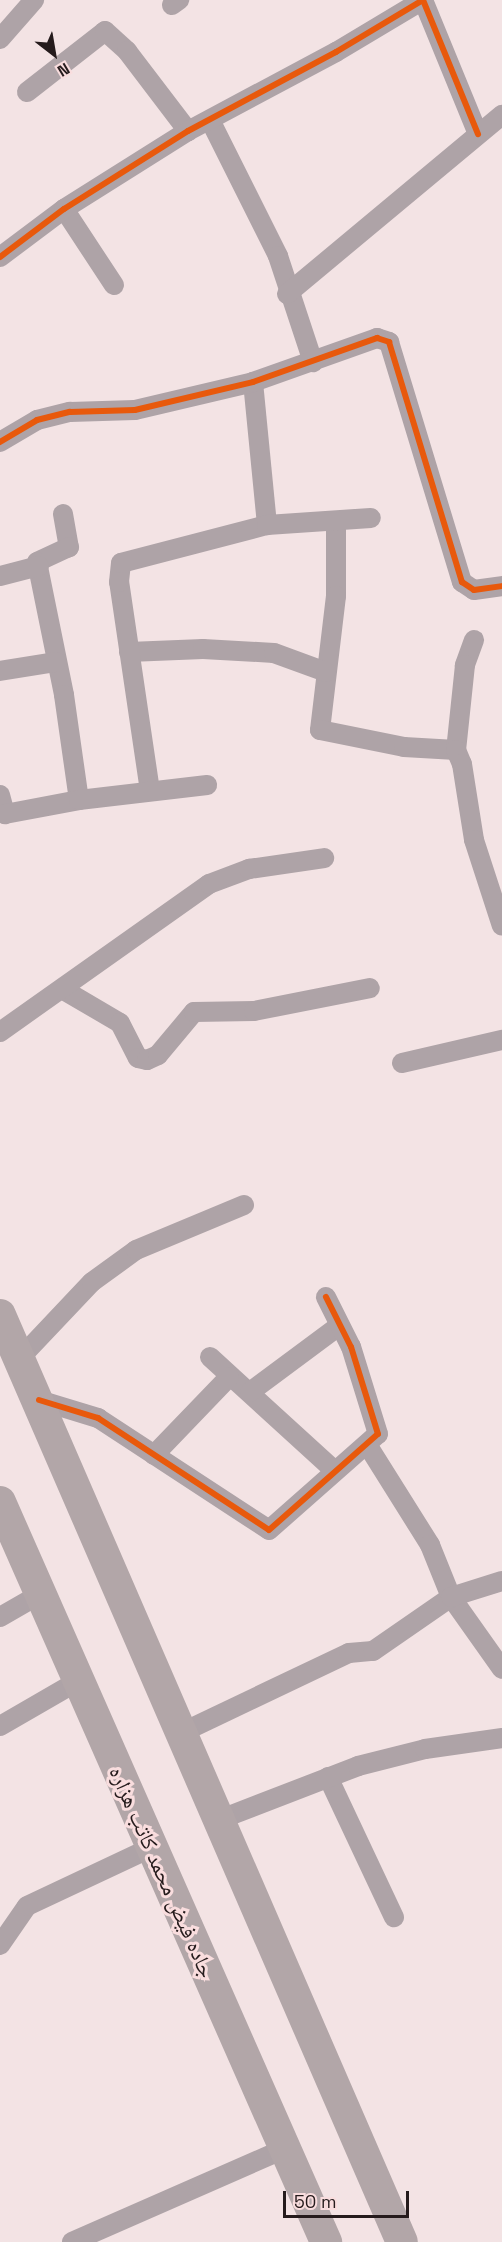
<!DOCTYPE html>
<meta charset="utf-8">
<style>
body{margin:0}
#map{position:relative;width:502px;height:2242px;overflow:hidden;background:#f3e3e4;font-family:"Space Grotesk","Noto Naskh Arabic",sans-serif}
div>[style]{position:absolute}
.minor>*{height:20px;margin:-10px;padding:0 10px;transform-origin:10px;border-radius:10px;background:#aea3a7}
.primary>*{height:32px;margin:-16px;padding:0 16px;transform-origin:16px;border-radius:16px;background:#b2a6a8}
.cycleway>*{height:6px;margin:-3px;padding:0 3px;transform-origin:3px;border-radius:3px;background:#e8590c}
span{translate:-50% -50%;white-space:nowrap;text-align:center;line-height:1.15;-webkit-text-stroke:6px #f9ddde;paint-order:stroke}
.street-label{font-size:22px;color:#251b1c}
.north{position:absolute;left:24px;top:24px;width:60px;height:60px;-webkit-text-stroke:4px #f9ddde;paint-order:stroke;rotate:149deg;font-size:16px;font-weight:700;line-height:24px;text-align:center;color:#251b1c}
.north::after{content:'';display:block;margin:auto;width:21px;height:27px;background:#251b1c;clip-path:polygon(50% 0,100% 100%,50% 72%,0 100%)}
.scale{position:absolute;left:283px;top:2191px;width:126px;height:27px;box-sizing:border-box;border:3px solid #251b1c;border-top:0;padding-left:8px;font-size:18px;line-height:21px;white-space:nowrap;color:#251b1c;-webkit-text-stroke:4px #f9ddde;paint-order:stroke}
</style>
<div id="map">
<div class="minor">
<i style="left:172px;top:5px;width:9px;rotate:-36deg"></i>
<i style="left:0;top:39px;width:52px;rotate:-48.9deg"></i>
<i style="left:27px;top:92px;width:99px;rotate:-38deg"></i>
<i style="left:105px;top:31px;width:30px;rotate:42deg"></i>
<i style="left:127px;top:51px;width:101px;rotate:52.7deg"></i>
<i style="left:210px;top:120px;width:152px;rotate:63.4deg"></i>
<i style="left:278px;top:256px;width:112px;rotate:71.7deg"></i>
<i style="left:64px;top:209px;width:91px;rotate:56.7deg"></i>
<i style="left:0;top:257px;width:80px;rotate:-36.9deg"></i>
<i style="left:64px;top:209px;width:146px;rotate:-32.2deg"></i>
<i style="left:188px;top:131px;width:168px;rotate:-28.1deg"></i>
<i style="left:336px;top:52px;width:101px;rotate:-30.9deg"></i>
<i style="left:423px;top:0;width:145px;rotate:67.7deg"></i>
<i style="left:287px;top:294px;width:280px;rotate:-39.8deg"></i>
<i style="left:253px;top:382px;width:144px;rotate:84.4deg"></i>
<i style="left:0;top:442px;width:43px;rotate:-30.7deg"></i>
<i style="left:37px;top:420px;width:34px;rotate:-14deg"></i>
<i style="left:70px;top:412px;width:65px;rotate:-1.8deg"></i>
<i style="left:135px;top:410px;width:121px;rotate:-13.3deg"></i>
<i style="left:253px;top:382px;width:132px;rotate:-19.5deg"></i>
<i style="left:377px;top:338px;width:13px;rotate:18deg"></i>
<i style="left:389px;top:342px;width:251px;rotate:73.1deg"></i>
<i style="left:462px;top:582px;width:14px;rotate:34deg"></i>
<i style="left:474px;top:590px;width:28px;rotate:-8deg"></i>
<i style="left:63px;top:514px;width:34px;rotate:80deg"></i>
<i style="left:69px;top:547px;width:35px;rotate:155deg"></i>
<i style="left:37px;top:562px;width:136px;rotate:78.5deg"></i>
<i style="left:64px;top:695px;width:106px;rotate:81.9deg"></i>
<i style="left:336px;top:521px;width:75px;rotate:90deg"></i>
<i style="left:336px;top:596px;width:135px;rotate:96.8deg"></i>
<i style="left:320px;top:730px;width:86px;rotate:11.4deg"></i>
<i style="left:404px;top:747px;width:52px;rotate:3.3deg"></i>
<i style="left:0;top:576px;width:40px;rotate:-14.4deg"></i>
<i style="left:474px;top:640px;width:27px;rotate:110deg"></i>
<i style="left:465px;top:665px;width:85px;rotate:96deg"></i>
<i style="left:456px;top:750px;width:15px;rotate:67deg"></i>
<i style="left:462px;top:764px;width:77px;rotate:81deg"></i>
<i style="left:474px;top:840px;width:90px;rotate:72deg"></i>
<i style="left:129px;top:652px;width:74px;rotate:-2.3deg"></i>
<i style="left:203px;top:649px;width:71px;rotate:3.2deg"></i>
<i style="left:274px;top:653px;width:55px;rotate:20.1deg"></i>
<i style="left:0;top:671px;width:57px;rotate:-9.1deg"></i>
<i style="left:150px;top:791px;width:211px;rotate:-98.4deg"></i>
<i style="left:119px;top:582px;width:19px;rotate:-84deg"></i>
<i style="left:121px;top:563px;width:151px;rotate:-14.6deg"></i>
<i style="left:267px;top:525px;width:104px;rotate:-3.9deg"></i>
<i style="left:0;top:795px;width:20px;rotate:75deg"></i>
<i style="left:5px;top:814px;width:75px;rotate:-10.7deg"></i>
<i style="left:79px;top:800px;width:129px;rotate:-6.7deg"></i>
<i style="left:62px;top:989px;width:67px;rotate:30.4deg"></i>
<i style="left:120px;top:1023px;width:39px;rotate:63deg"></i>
<i style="left:138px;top:1058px;width:9px;rotate:13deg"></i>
<i style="left:147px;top:1060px;width:12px;rotate:-24deg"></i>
<i style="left:158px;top:1055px;width:56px;rotate:-50.1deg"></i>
<i style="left:194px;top:1012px;width:60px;rotate:-1deg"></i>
<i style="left:254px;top:1011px;width:118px;rotate:-11.2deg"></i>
<i style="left:0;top:1032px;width:256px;rotate:-35.3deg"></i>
<i style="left:209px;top:884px;width:43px;rotate:-20.6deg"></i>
<i style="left:249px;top:869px;width:76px;rotate:-8.3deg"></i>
<i style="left:402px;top:1063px;width:103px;rotate:-13deg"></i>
<i style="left:21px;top:1357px;width:103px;rotate:-46.6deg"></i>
<i style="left:92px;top:1282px;width:54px;rotate:-36deg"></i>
<i style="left:136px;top:1250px;width:117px;rotate:-22.6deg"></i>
<i style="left:210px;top:1357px;width:169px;rotate:42.4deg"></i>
<i style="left:250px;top:1392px;width:111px;rotate:-36.6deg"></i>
<i style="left:39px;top:1400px;width:62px;rotate:17deg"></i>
<i style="left:98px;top:1418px;width:204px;rotate:33.2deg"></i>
<i style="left:269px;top:1530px;width:145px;rotate:-41.4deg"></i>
<i style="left:378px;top:1434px;width:91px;rotate:-107.2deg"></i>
<i style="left:351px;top:1347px;width:56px;rotate:-116.6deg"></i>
<i style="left:368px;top:1446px;width:117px;rotate:57.9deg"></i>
<i style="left:430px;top:1545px;width:56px;rotate:68deg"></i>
<i style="left:451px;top:1597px;width:88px;rotate:54.7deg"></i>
<i style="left:154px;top:1455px;width:108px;rotate:-46.1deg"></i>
<i style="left:0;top:1617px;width:46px;rotate:-29.9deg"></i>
<i style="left:0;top:1726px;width:90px;rotate:-30deg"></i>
<i style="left:181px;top:1733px;width:186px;rotate:-25.5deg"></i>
<i style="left:349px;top:1653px;width:24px;rotate:-5deg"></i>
<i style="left:373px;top:1651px;width:95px;rotate:-34.7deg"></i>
<i style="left:451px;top:1597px;width:53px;rotate:-17.4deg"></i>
<i style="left:328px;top:1777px;width:155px;rotate:64.8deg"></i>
<i style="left:221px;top:1819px;width:147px;rotate:-21.1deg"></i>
<i style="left:358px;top:1766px;width:69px;rotate:-14.2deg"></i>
<i style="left:425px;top:1749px;width:78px;rotate:-8.1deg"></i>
<i style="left:0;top:1945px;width:47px;rotate:-55.3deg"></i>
<i style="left:27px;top:1906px;width:136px;rotate:-25.2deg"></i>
<i style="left:72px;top:2242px;width:232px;rotate:-23.7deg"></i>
</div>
<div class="primary">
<i style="left:0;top:1315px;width:1010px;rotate:66.56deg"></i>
<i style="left:0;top:1502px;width:809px;rotate:66.22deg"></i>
</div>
<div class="cycleway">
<i style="left:0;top:257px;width:80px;rotate:-36.9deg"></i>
<i style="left:64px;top:209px;width:146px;rotate:-32.2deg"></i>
<i style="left:188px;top:131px;width:168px;rotate:-28.1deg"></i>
<i style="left:336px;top:52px;width:101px;rotate:-30.9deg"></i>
<i style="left:423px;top:0;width:145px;rotate:67.7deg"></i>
<i style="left:0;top:442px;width:43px;rotate:-30.7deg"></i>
<i style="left:37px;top:420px;width:34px;rotate:-14deg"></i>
<i style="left:70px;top:412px;width:65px;rotate:-1.8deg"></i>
<i style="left:135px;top:410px;width:121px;rotate:-13.3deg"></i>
<i style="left:253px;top:382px;width:132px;rotate:-19.5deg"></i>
<i style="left:377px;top:338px;width:13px;rotate:18deg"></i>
<i style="left:389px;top:342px;width:251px;rotate:73.1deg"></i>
<i style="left:462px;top:582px;width:14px;rotate:34deg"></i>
<i style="left:474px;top:590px;width:28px;rotate:-8deg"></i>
<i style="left:39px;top:1400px;width:62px;rotate:17deg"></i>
<i style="left:98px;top:1418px;width:204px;rotate:33.2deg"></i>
<i style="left:269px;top:1530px;width:145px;rotate:-41.4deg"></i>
<i style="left:378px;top:1434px;width:91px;rotate:-107.2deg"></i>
<i style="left:351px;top:1347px;width:56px;rotate:-116.6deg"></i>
</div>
<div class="street-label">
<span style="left:162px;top:1872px;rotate:66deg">جاده فیض محمد کاتب هزاره</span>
</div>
<div class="north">N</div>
<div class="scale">50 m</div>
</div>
